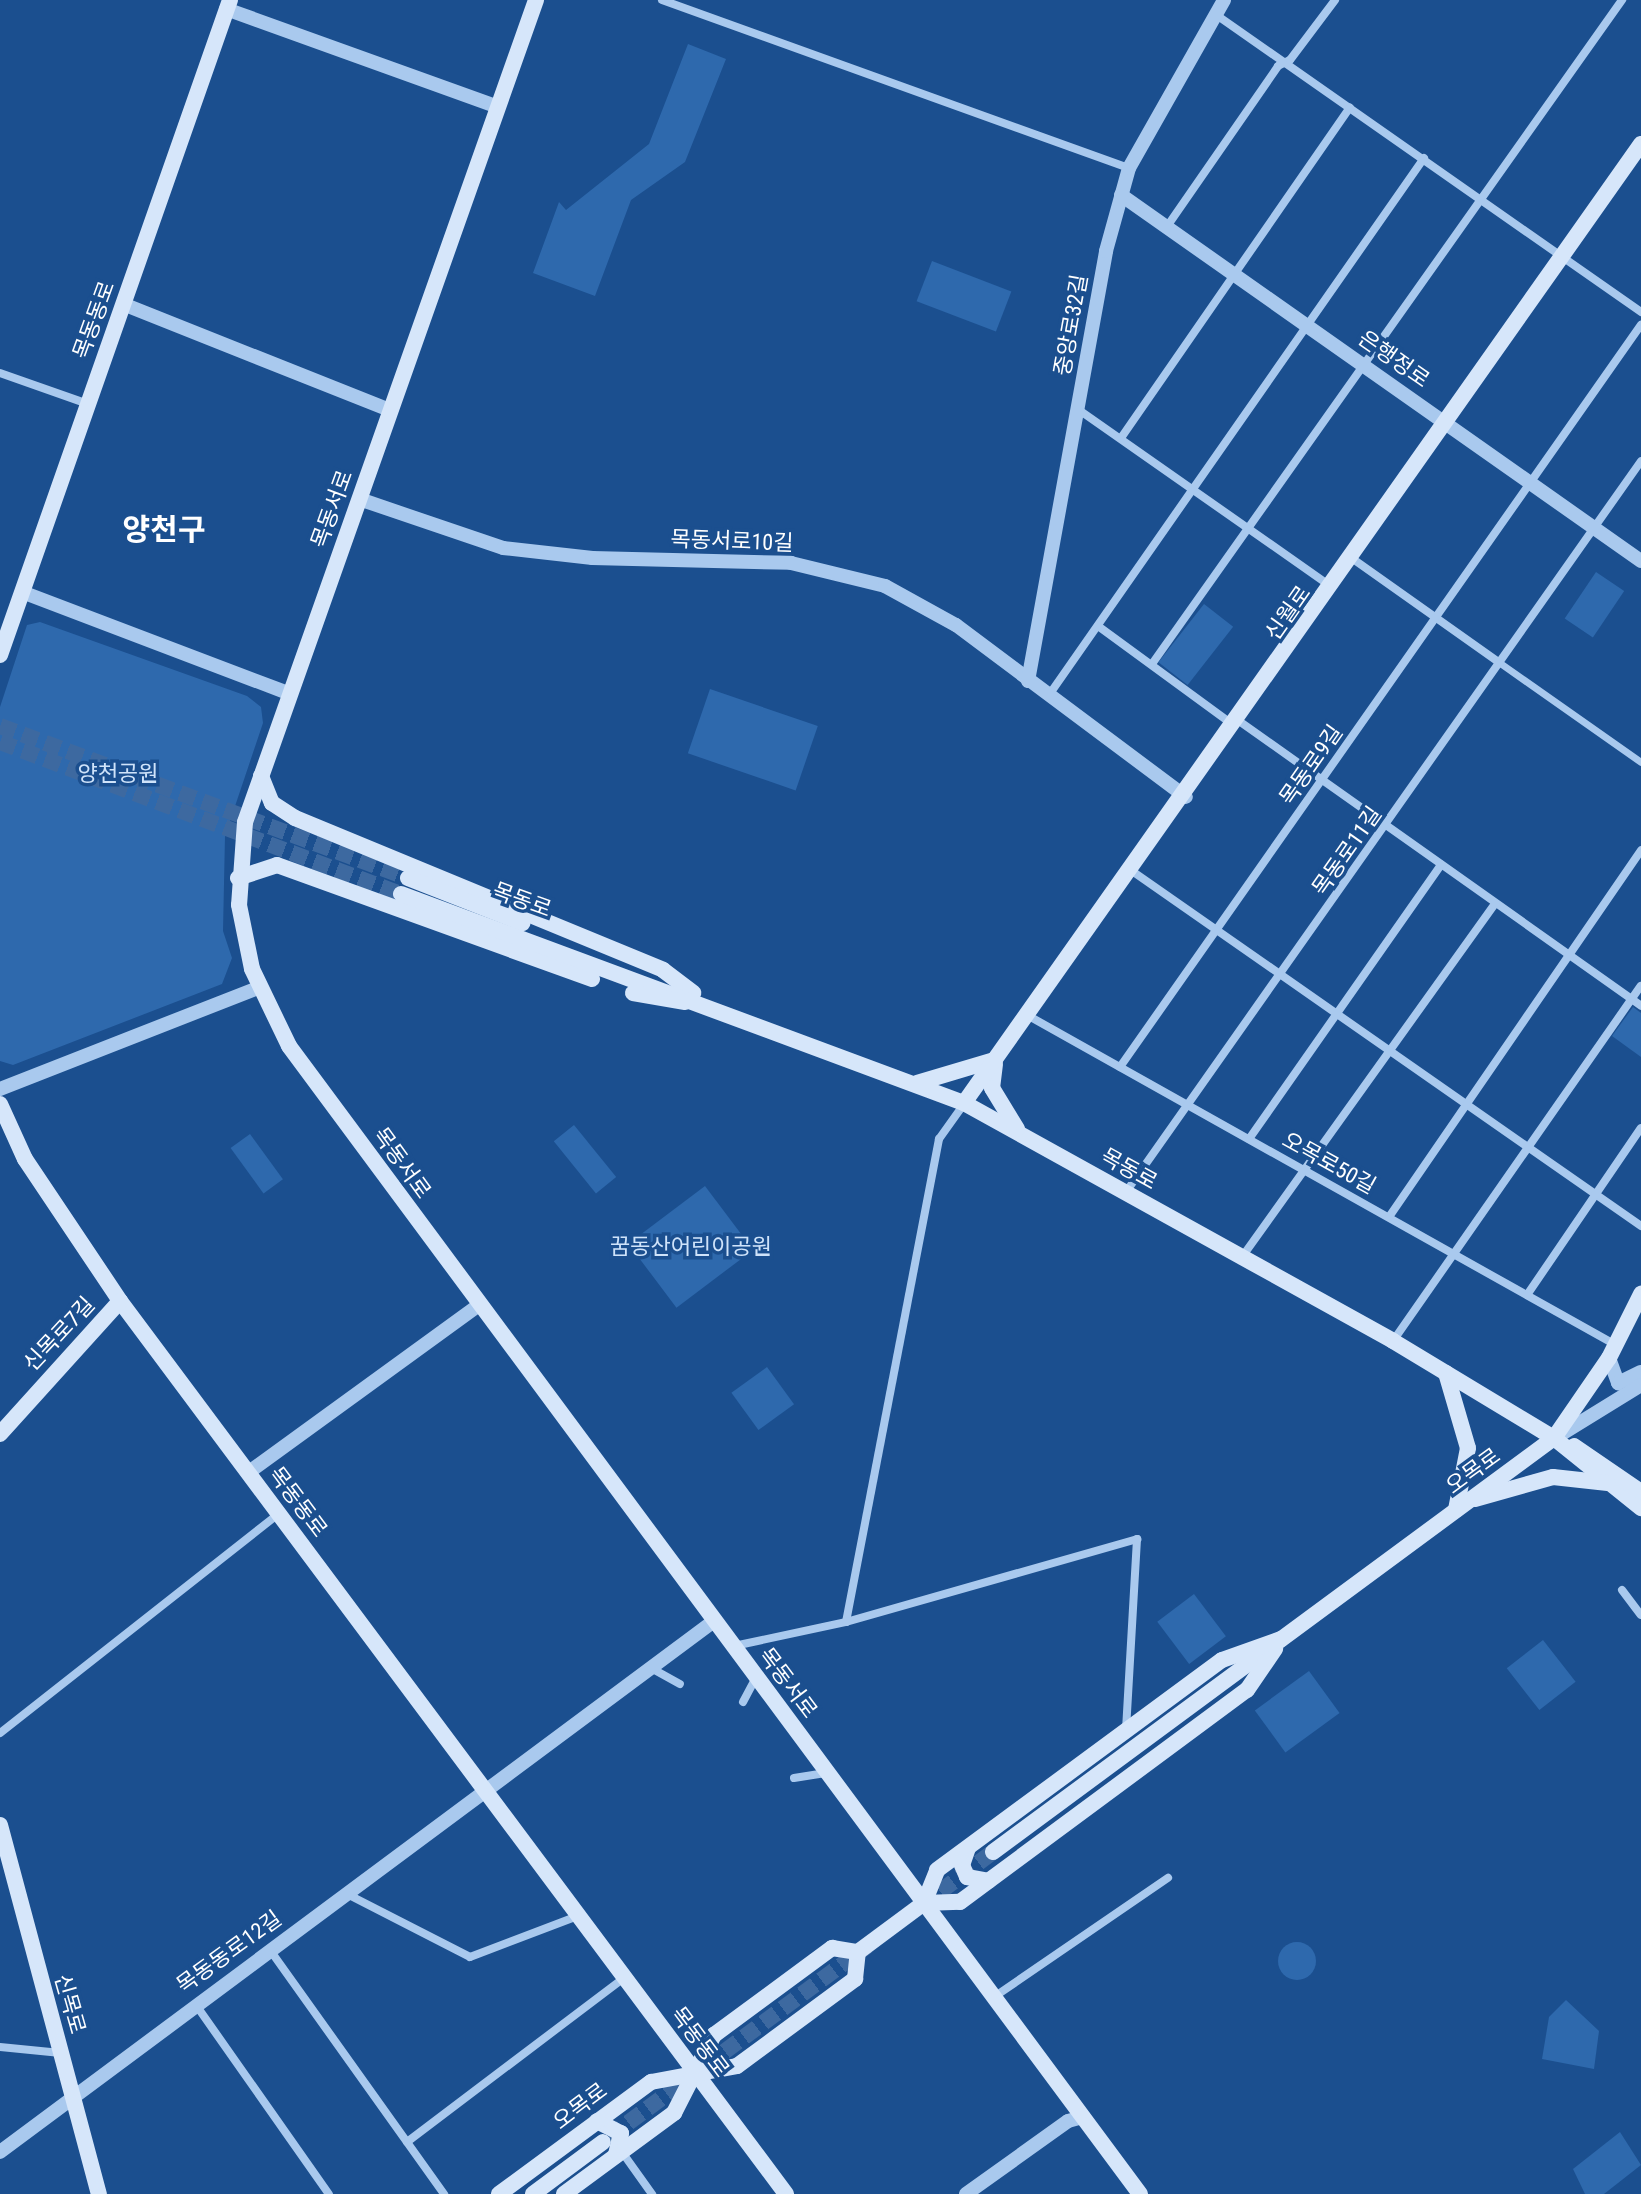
<!DOCTYPE html>
<meta charset="utf-8">
<style>
body{margin:0}
#map{position:relative;width:1641px;height:2194px;overflow:hidden;background:#1b4f8f;font-family:"Roboto Condensed","Noto Sans KR",sans-serif}
div>[style]{position:absolute}
.green>*{inset:0;background:#2e69ad;transform-origin:0 0}
.round{border-radius:50%}
.secondary-tunnel>*{height:16px;margin-top:-8px;transform-origin:0;background:repeating-linear-gradient(90deg,#3d69a0 0 16px,transparent 0 24px)}
.pedestrian>*{height:7px;margin:-3.5px;padding:0 3.5px;transform-origin:3.5px;border-radius:3.5px;background:#a9c9ee}
.minor>*{height:8px;margin:-4px;padding:0 4px;transform-origin:4px;border-radius:4px;background:#a9c9ee}
.tertiary>*{height:14px;margin:-7px;padding:0 7px;transform-origin:7px;border-radius:7px;background:#a9c9ee}
.secondary>*{height:16px;margin:-8px;padding:0 8px;transform-origin:8px;border-radius:8px;background:#d6e6fa}
span{translate:-50% -50%;white-space:nowrap;text-align:center;line-height:1.15;-webkit-text-stroke:7px #1b4f8f;paint-order:stroke}
.street-label{font-size:22px;color:#fff}
.park-label{font-size:22px;color:#cfe3fa}
.district-label{font-size:30px;color:#fff;font-weight:700}
</style>
<div id="map">
<div class="green">
<i style="clip-path:polygon(688px 44px,726px 59px,685px 162px,631px 200px,595px 296px,533px 273px,559px 202px,566px 210px,649px 144px)"></i>
<i style="left:932px;top:261px;width:85px;height:43px;rotate:21deg"></i>
<i style="left:1596px;top:572px;width:34px;height:56px;rotate:34deg"></i>
<i style="left:1204px;top:604px;width:37px;height:74px;rotate:38deg"></i>
<i style="clip-path:polygon(40px 622px,247px 696px,261px 707px,263px 723px,225px 836px,223px 931px,232px 958px,222px 984px,13px 1065px,0 1061px,0 707px,27px 625px)"></i>
<i style="left:710px;top:689px;width:114px;height:68px;rotate:19deg"></i>
<i style="clip-path:polygon(1633px 1007px,1641px 1013px,1641px 1057px,1612px 1036px)"></i>
<i style="left:574px;top:1125px;width:67px;height:26px;rotate:51deg"></i>
<i style="left:250px;top:1134px;width:56px;height:24px;rotate:54deg"></i>
<i style="left:705px;top:1186px;width:80px;height:96px;rotate:53deg"></i>
<i style="left:767px;top:1367px;width:46px;height:44px;rotate:54deg"></i>
<i style="left:1194px;top:1594px;width:53px;height:46px;rotate:53deg"></i>
<i style="left:1543px;top:1640px;width:53px;height:46px;rotate:52deg"></i>
<i style="left:1309px;top:1671px;width:52px;height:67px;rotate:54deg"></i>
<i class="round" style="left:1278px;top:1942px;width:38px;height:38px"></i>
<i style="clip-path:polygon(1566px 2000px,1599px 2031px,1594px 2069px,1542px 2059px,1549px 2017px)"></i>
<i style="clip-path:polygon(1620px 2132px,1641px 2165px,1604px 2194px,1585px 2194px,1573px 2169px)"></i>
</div>
<div class="secondary-tunnel">
<i style="left:0;top:726px;width:435px;rotate:20.4deg"></i>
<i style="left:0;top:742px;width:429px;rotate:20.8deg"></i>
<i style="left:921px;top:1906px;width:90px;rotate:-36.9deg"></i>
<i style="left:609px;top:2137px;width:321px;rotate:-36.5deg"></i>
</div>
<div class="pedestrian">
<i style="left:1500px;top:663px;width:172px;rotate:35.1deg"></i>
</div>
<div class="minor">
<i style="left:662px;top:0;width:496px;rotate:19.8deg"></i>
<i style="left:1215px;top:14px;width:520px;rotate:34.97deg"></i>
<i style="left:1166px;top:228px;width:197px;rotate:-55.3deg"></i>
<i style="left:1278px;top:66px;width:13px;rotate:-27deg"></i>
<i style="left:1290px;top:60px;width:75px;rotate:-53.1deg"></i>
<i style="left:0;top:373px;width:93px;rotate:19.4deg"></i>
<i style="left:1079px;top:410px;width:305px;rotate:35deg"></i>
<i style="left:1121px;top:438px;width:402px;rotate:-55.3deg"></i>
<i style="left:1353px;top:559px;width:180px;rotate:35.3deg"></i>
<i style="left:1098px;top:626px;width:166px;rotate:36.2deg"></i>
<i style="left:1152px;top:664px;width:814px;rotate:-54.71deg"></i>
<i style="left:1049px;top:695px;width:655px;rotate:-55.07deg"></i>
<i style="left:1239px;top:721px;width:493px;rotate:35.3deg"></i>
<i style="left:1132px;top:871px;width:621px;rotate:34.89deg"></i>
<i style="left:1027px;top:1015px;width:673px;rotate:29.27deg"></i>
<i style="left:1120px;top:1067px;width:907px;rotate:-54.93deg"></i>
<i style="left:1249px;top:1139px;width:335px;rotate:-55deg"></i>
<i style="left:1126px;top:1192px;width:894px;rotate:-54.83deg"></i>
<i style="left:1389px;top:1217px;width:445px;rotate:-55.5deg"></i>
<i style="left:1242px;top:1257px;width:435px;rotate:-54.4deg"></i>
<i style="left:1527px;top:1295px;width:202px;rotate:-55.7deg"></i>
<i style="left:1393px;top:1341px;width:433px;rotate:-55.1deg"></i>
<i style="left:1622px;top:1590px;width:31px;rotate:53deg"></i>
<i style="left:846px;top:1622px;width:492px;rotate:-79.1deg"></i>
<i style="left:939px;top:1139px;width:43px;rotate:-54.5deg"></i>
<i style="left:734px;top:1646px;width:115px;rotate:-12.1deg"></i>
<i style="left:846px;top:1622px;width:303px;rotate:-15.9deg"></i>
<i style="left:1137px;top:1539px;width:191px;rotate:93.3deg"></i>
<i style="left:651px;top:1668px;width:33px;rotate:29deg"></i>
<i style="left:743px;top:1702px;width:27px;rotate:-62deg"></i>
<i style="left:0;top:1733px;width:354px;rotate:-38.2deg"></i>
<i style="left:794px;top:1778px;width:32px;rotate:-9deg"></i>
<i style="left:347px;top:1894px;width:138px;rotate:27.1deg"></i>
<i style="left:470px;top:1957px;width:116px;rotate:-20.8deg"></i>
<i style="left:270px;top:1950px;width:300px;rotate:54.5deg"></i>
<i style="left:994px;top:1997px;width:211px;rotate:-34.4deg"></i>
<i style="left:196px;top:2005px;width:231px;rotate:54.9deg"></i>
<i style="left:0;top:2047px;width:61px;rotate:5.6deg"></i>
<i style="left:407px;top:2142px;width:273px;rotate:-37.1deg"></i>
<i style="left:622px;top:2152px;width:52px;rotate:54.5deg"></i>
</div>
<div class="tertiary">
<i style="left:226px;top:9px;width:289px;rotate:19.8deg"></i>
<i style="left:1121px;top:195px;width:636px;rotate:35.14deg"></i>
<i style="left:123px;top:304px;width:287px;rotate:21.7deg"></i>
<i style="left:359px;top:499px;width:152px;rotate:18.8deg"></i>
<i style="left:503px;top:548px;width:90px;rotate:6.4deg"></i>
<i style="left:592px;top:558px;width:199px;rotate:1.4deg"></i>
<i style="left:791px;top:563px;width:97px;rotate:13.7deg"></i>
<i style="left:885px;top:586px;width:81px;rotate:28.8deg"></i>
<i style="left:956px;top:625px;width:287px;rotate:36.8deg"></i>
<i style="left:22px;top:592px;width:287px;rotate:20.8deg"></i>
<i style="left:1028px;top:681px;width:437px;rotate:-79.7deg"></i>
<i style="left:1106px;top:251px;width:86px;rotate:-74.5deg"></i>
<i style="left:1129px;top:168px;width:193px;rotate:-60.5deg"></i>
<i style="left:0;top:1089px;width:277px;rotate:-21.4deg"></i>
<i style="left:1609px;top:1358px;width:27px;rotate:70deg"></i>
<i style="left:1618px;top:1383px;width:25px;rotate:-26deg"></i>
<i style="left:1555px;top:1438px;width:101px;rotate:-31.6deg"></i>
<i style="left:249px;top:1472px;width:284px;rotate:-36deg"></i>
<i style="left:0;top:2152px;width:890px;rotate:-36.64deg"></i>
<i style="left:966px;top:2194px;width:125px;rotate:-35.6deg"></i>
<i style="left:1068px;top:2121px;width:16px;rotate:-15deg"></i>
</div>
<div class="secondary">
<i style="left:536px;top:0;width:872px;rotate:109.49deg"></i>
<i style="left:245px;top:822px;width:83px;rotate:94.1deg"></i>
<i style="left:239px;top:905px;width:65px;rotate:78.5deg"></i>
<i style="left:252px;top:969px;width:85px;rotate:64.3deg"></i>
<i style="left:289px;top:1046px;width:1429px;rotate:53.45deg"></i>
<i style="left:0;top:655px;width:694px;rotate:-70.65deg"></i>
<i style="left:261px;top:776px;width:29px;rotate:68deg"></i>
<i style="left:272px;top:803px;width:27px;rotate:33deg"></i>
<i style="left:295px;top:818px;width:398px;rotate:22.4deg"></i>
<i style="left:663px;top:970px;width:38px;rotate:37deg"></i>
<i style="left:238px;top:878px;width:41px;rotate:-18.4deg"></i>
<i style="left:277px;top:865px;width:335px;rotate:19.9deg"></i>
<i style="left:408px;top:878px;width:123px;rotate:21.5deg"></i>
<i style="left:401px;top:894px;width:601px;rotate:20.37deg"></i>
<i style="left:964px;top:1103px;width:491px;rotate:29deg"></i>
<i style="left:1393px;top:1341px;width:188px;rotate:31.1deg"></i>
<i style="left:1554px;top:1438px;width:112px;rotate:38.8deg"></i>
<i style="left:633px;top:993px;width:53px;rotate:9.8deg"></i>
<i style="left:995px;top:1064px;width:24px;rotate:97deg"></i>
<i style="left:992px;top:1088px;width:48px;rotate:58.6deg"></i>
<i style="left:917px;top:1083px;width:80px;rotate:-16.6deg"></i>
<i style="left:964px;top:1103px;width:1174px;rotate:-54.78deg"></i>
<i style="left:0;top:1104px;width:60px;rotate:65.6deg"></i>
<i style="left:25px;top:1159px;width:171px;rotate:56.2deg"></i>
<i style="left:120px;top:1301px;width:1114px;rotate:53.28deg"></i>
<i style="left:1446px;top:1373px;width:78px;rotate:73.7deg"></i>
<i style="left:1468px;top:1448px;width:63px;rotate:101deg"></i>
<i style="left:0;top:1434px;width:179px;rotate:-47.9deg"></i>
<i style="left:1574px;top:1446px;width:81px;rotate:34.5deg"></i>
<i style="left:1475px;top:1499px;width:81px;rotate:-15.8deg"></i>
<i style="left:1553px;top:1477px;width:55px;rotate:6.2deg"></i>
<i style="left:0;top:1825px;width:382px;rotate:75deg"></i>
<i style="left:968px;top:1848px;width:18px;rotate:109deg"></i>
<i style="left:962px;top:1865px;width:13px;rotate:67deg"></i>
<i style="left:967px;top:1877px;width:22px;rotate:10deg"></i>
<i style="left:993px;top:1852px;width:697px;rotate:-36.43deg"></i>
<i style="left:1554px;top:1438px;width:97px;rotate:-55.5deg"></i>
<i style="left:1609px;top:1358px;width:72px;rotate:-63.4deg"></i>
<i style="left:924px;top:1903px;width:36px;rotate:-2deg"></i>
<i style="left:960px;top:1902px;width:357px;rotate:-36.5deg"></i>
<i style="left:1247px;top:1690px;width:50px;rotate:-55.7deg"></i>
<i style="left:597px;top:2121px;width:27px;rotate:27deg"></i>
<i style="left:621px;top:2133px;width:23px;rotate:103deg"></i>
<i style="left:499px;top:2194px;width:189px;rotate:-36.4deg"></i>
<i style="left:651px;top:2082px;width:87px;rotate:-10.5deg"></i>
<i style="left:737px;top:2066px;width:147px;rotate:-36.4deg"></i>
<i style="left:855px;top:1979px;width:27px;rotate:-84deg"></i>
<i style="left:533px;top:2194px;width:87px;rotate:-36.6deg"></i>
<i style="left:564px;top:2194px;width:137px;rotate:-36.4deg"></i>
<i style="left:674px;top:2113px;width:88px;rotate:-62.9deg"></i>
<i style="left:714px;top:2035px;width:147px;rotate:-36.4deg"></i>
<i style="left:832px;top:1948px;width:26px;rotate:9deg"></i>
<i style="left:858px;top:1952px;width:82px;rotate:-36.6deg"></i>
<i style="left:924px;top:1903px;width:35px;rotate:-68deg"></i>
<i style="left:937px;top:1870px;width:354px;rotate:-36.4deg"></i>
<i style="left:1222px;top:1660px;width:63px;rotate:-19.6deg"></i>
</div>
<div class="street-label">
<span style="left:94px;top:320px;rotate:-70deg">목동동로</span>
<span style="left:1071px;top:325px;rotate:-80deg">중앙로32길</span>
<span style="left:1394px;top:359px;rotate:35deg">은행정로</span>
<span style="left:332px;top:509px;rotate:-70deg">목동서로</span>
<span style="left:732px;top:541px;rotate:2deg">목동서로10길</span>
<span style="left:1288px;top:613px;rotate:-55deg">신월로</span>
<span style="left:1311px;top:765px;rotate:-55deg">목동로9길</span>
<span style="left:1347px;top:851px;rotate:-55deg">목동로11길</span>
<span style="left:522px;top:900px;rotate:20deg">목동로</span>
<span style="left:402px;top:1163px;rotate:54deg">목동서로</span>
<span style="left:1329px;top:1163px;rotate:29deg">오목로50길</span>
<span style="left:1129px;top:1169px;rotate:29deg">목동로</span>
<span style="left:59px;top:1334px;rotate:-47deg">신목로7길</span>
<span style="left:1473px;top:1471px;rotate:-36deg">오목로</span>
<span style="left:298px;top:1502px;rotate:53deg">목동동로</span>
<span style="left:788px;top:1683px;rotate:53deg">목동서로</span>
<span style="left:229px;top:1952px;rotate:-36deg">목동동로12길</span>
<span style="left:70px;top:2004px;rotate:74deg">신목로</span>
<span style="left:700px;top:2042px;rotate:53deg">목동동로</span>
<span style="left:580px;top:2106px;rotate:-37deg">오목로</span>
</div>
<div class="park-label">
<span style="left:118px;top:774px">양천공원</span>
<span style="left:691px;top:1247px">꿈동산어린이공원</span>
</div>
<div class="district-label">
<span style="left:164px;top:530px">양천구</span>
</div>
</div>
